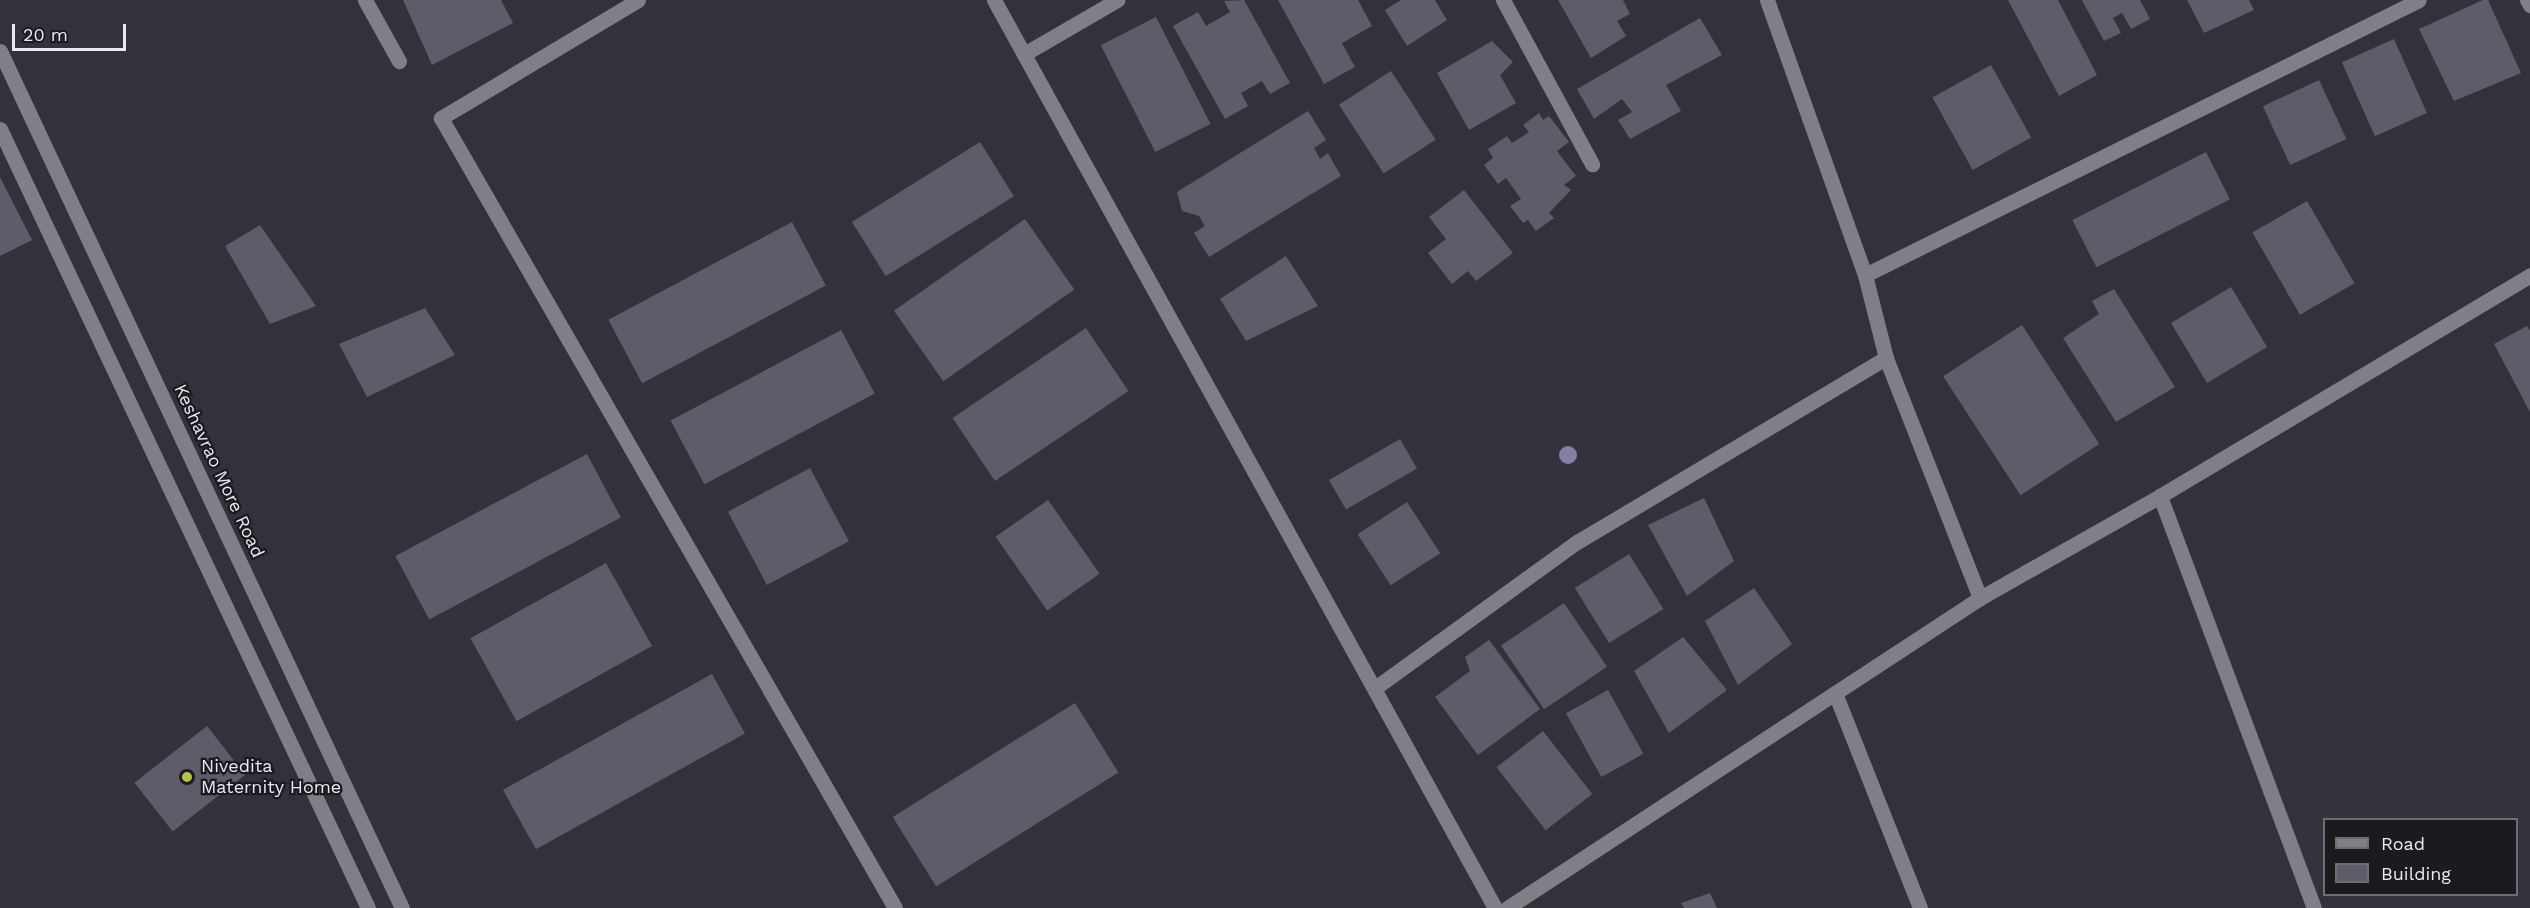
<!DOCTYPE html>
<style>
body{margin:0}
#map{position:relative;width:2530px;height:908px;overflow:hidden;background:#33313c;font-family:"Work Sans",sans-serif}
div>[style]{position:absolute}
.building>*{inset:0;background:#5e5c68;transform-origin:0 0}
.minor>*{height:15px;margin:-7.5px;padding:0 7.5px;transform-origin:7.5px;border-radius:7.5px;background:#807f85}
.trees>*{width:18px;height:18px;margin:-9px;border-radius:50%;background:#867fa3}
.dots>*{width:16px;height:16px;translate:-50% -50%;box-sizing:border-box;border:3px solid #1a1a1f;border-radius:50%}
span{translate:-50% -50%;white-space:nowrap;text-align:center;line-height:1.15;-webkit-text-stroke:4.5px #1a1a1f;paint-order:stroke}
.street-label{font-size:18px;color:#eae9f0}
.poi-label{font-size:18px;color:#eae9f0}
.left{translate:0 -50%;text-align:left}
.legend{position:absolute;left:2323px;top:818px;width:195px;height:78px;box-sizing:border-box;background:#1a1a1f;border:2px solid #6d6d73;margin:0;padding:8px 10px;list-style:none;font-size:18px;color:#eae9f0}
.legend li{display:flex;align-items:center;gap:12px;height:30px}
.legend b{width:30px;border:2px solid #6d6d73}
.scale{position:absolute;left:12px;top:24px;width:114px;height:27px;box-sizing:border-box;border:3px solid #eae9f0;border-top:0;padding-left:8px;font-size:18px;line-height:21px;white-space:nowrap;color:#eae9f0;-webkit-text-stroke:4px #1a1a1f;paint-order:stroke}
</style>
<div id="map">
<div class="building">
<i style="clip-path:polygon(403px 0,501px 0,513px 23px,432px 65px)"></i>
<i style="clip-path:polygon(1244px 0,1290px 83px,1270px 94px,1262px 81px,1241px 93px,1248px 106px,1225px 119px,1173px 26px,1198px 12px,1206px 26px,1230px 12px,1224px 1px)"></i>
<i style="clip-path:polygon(1278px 0,1358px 0,1372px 26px,1342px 43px,1355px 67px,1324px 84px)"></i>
<i style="clip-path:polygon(1401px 0,1435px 0,1447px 20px,1407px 46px,1385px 10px)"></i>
<i style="clip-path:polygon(1558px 0,1623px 0,1630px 14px,1617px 21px,1626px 36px,1591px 58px)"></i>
<i style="clip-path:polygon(2008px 0,2058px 0,2097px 75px,2059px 96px)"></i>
<i style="clip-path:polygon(2082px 0,2140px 0,2150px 19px,2131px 29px,2122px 13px,2113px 18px,2121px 33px,2104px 41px)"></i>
<i style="clip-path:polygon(2187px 0,2249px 0,2254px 10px,2204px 33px)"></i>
<i style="clip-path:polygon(2483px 0,2488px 0,2521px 73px,2454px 101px,2419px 29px)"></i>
<i style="left:1156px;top:17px;width:120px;height:62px;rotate:63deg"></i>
<i style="clip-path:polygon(1700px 18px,1722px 55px,1666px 85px,1681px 111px,1630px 139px,1618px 120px,1632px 112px,1622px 99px,1594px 119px,1577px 89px)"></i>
<i style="left:2394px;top:39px;width:81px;height:57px;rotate:66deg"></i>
<i style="clip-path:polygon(1492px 41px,1513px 62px,1500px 75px,1516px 103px,1469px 130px,1437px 73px)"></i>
<i style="left:1991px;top:65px;width:83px;height:67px;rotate:61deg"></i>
<i style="left:1391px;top:71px;width:82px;height:62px;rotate:57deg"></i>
<i style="left:2319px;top:80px;width:65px;height:62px;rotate:65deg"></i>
<i style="clip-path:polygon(1308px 111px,1326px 140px,1314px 148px,1320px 159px,1328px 153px,1341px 176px,1209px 257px,1194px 233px,1205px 226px,1199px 216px,1182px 211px,1177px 192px)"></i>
<i style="clip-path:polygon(1539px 113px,1543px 120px,1549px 116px,1569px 142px,1557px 151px,1576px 176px,1564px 185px,1571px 190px,1549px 213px,1554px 218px,1536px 231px,1528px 220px,1523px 223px,1510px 206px,1521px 199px,1506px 178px,1498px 184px,1484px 165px,1493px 158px,1488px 149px,1507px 136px,1512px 143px,1529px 132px,1523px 125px)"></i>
<i style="left:980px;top:142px;width:64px;height:151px;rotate:58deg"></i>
<i style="left:2206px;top:152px;width:53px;height:150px;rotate:63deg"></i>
<i style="clip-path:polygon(0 177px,32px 240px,0 256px)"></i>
<i style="clip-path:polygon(1464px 190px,1513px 253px,1476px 281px,1468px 271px,1452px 284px,1428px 253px,1446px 239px,1429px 217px)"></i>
<i style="left:2307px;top:201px;width:95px;height:63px;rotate:60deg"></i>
<i style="left:1025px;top:219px;width:86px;height:160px;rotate:55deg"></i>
<i style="left:792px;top:222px;width:72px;height:208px;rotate:62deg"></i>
<i style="clip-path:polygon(260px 225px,316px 306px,270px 324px,225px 246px)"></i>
<i style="clip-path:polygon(1286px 256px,1318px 306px,1246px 341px,1220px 299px)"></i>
<i style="left:2231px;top:287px;width:70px;height:70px;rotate:59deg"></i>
<i style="clip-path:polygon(2114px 289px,2175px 387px,2116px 422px,2063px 338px,2099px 314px,2092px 301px)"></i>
<i style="clip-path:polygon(425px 308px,455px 355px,367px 397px,339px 344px)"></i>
<i style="left:2022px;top:325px;width:142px;height:94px;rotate:57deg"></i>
<i style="clip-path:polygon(2527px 326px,2530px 331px,2530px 412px,2494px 344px)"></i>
<i style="left:1086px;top:328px;width:76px;height:161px;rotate:56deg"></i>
<i style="left:841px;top:330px;width:72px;height:193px;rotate:62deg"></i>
<i style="left:1400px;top:439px;width:34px;height:82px;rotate:60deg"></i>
<i style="left:587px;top:454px;width:72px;height:217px;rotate:62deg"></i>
<i style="left:810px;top:468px;width:83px;height:93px;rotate:62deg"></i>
<i style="clip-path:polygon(1704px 498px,1734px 561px,1687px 596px,1648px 525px)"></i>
<i style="left:1048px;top:500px;width:90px;height:64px;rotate:55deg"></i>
<i style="left:1407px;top:502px;width:61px;height:59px;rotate:57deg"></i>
<i style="left:1629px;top:554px;width:65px;height:64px;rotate:58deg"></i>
<i style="left:606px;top:563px;width:95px;height:155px;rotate:61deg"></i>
<i style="clip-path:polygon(1754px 588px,1792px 644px,1738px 685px,1705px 621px)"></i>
<i style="left:1564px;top:603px;width:77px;height:76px;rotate:56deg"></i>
<i style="clip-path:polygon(1683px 637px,1727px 690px,1669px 733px,1634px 671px)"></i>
<i style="clip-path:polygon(1489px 640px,1540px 709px,1478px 755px,1435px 697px,1470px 671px,1465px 657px)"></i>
<i style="left:712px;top:674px;width:68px;height:239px;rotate:61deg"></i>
<i style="left:1608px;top:690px;width:73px;height:48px;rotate:61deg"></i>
<i style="left:1075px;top:703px;width:82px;height:215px;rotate:58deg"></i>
<i style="left:207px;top:726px;width:62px;height:92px;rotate:52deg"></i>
<i style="left:1543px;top:731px;width:80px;height:59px;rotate:52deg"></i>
<i style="clip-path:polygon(1710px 893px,1717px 908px,1684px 908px,1681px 903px)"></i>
</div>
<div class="minor">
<i style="left:365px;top:0;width:70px;rotate:60.9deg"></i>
<i style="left:638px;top:0;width:230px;rotate:149.1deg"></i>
<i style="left:441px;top:118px;width:911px;rotate:60.11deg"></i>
<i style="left:994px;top:0;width:1037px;rotate:61.11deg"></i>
<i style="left:1503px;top:0;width:187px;rotate:61.5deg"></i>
<i style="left:1767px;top:0;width:292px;rotate:70.4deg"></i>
<i style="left:1865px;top:275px;width:86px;rotate:75.8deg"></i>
<i style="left:1886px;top:358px;width:258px;rotate:68.6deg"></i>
<i style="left:1980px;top:598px;width:207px;rotate:-29.5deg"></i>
<i style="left:2527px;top:0;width:6px;rotate:59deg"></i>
<i style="left:0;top:51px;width:947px;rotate:64.87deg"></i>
<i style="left:1024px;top:54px;width:108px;rotate:-30.1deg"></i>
<i style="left:0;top:129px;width:862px;rotate:64.71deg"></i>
<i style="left:1865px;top:275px;width:618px;rotate:-26.4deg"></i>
<i style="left:1375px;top:688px;width:249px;rotate:-35.9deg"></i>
<i style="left:1577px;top:542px;width:360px;rotate:-30.8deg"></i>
<i style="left:1835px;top:693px;width:231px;rotate:68.4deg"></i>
<i style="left:1507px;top:908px;width:566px;rotate:-33.24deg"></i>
<i style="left:2314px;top:908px;width:440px;rotate:-110.5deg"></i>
<i style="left:2160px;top:496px;width:431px;rotate:-30.8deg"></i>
</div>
<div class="trees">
<i style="left:1568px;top:455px"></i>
</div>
<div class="dots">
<i style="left:187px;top:777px;background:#b8c147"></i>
</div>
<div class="street-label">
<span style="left:219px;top:471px;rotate:65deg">Keshavrao More Road</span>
</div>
<div class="poi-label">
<span class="left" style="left:201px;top:777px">Nivedita<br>Maternity Home</span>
</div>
<ul class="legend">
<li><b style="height:8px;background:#807f85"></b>Road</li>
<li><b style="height:16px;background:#5e5c68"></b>Building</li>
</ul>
<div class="scale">20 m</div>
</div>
